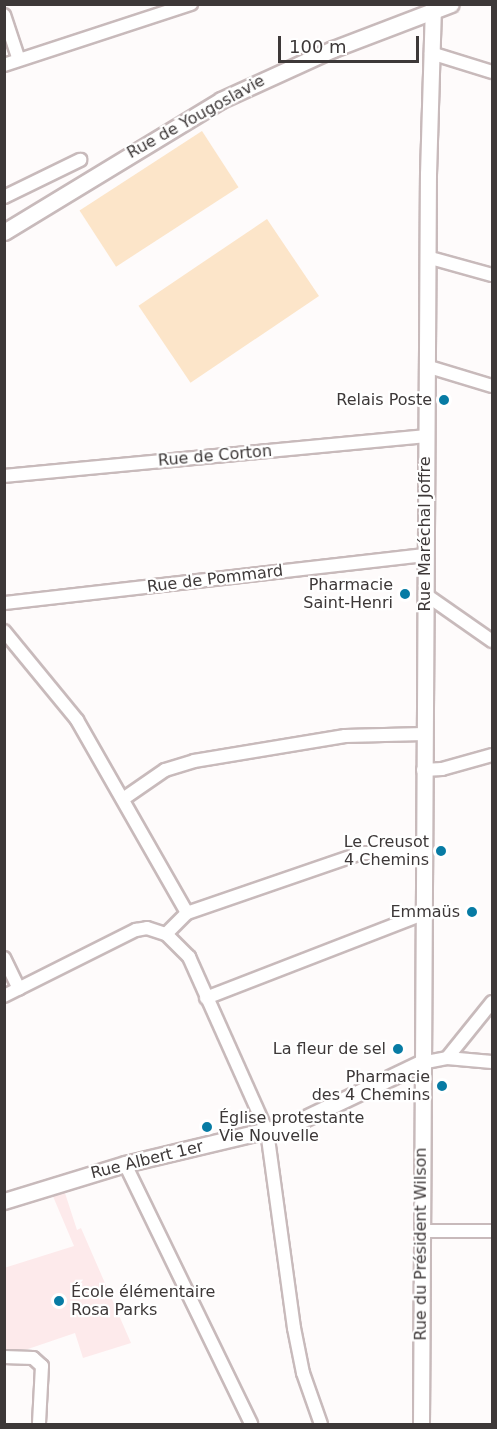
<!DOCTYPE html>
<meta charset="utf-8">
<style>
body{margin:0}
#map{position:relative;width:497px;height:1429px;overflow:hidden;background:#fefbfb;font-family:"DejaVu Sans",sans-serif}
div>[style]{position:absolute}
.built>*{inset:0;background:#fdeaeb}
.green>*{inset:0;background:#fce5c9;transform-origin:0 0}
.roads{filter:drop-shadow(2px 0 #c8babb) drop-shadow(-2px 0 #c8babb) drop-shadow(0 2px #c8babb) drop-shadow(0 -2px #c8babb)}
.minor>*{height:12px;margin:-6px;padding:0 6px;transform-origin:6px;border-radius:6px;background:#fff}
.major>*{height:15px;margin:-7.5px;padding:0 7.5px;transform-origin:7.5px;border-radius:7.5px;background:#fff}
.dots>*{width:16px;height:16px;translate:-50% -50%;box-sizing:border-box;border:3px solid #fff;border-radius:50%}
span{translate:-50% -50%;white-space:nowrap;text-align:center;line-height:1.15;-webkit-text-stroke:4.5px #fff;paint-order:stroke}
.street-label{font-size:16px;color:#3d3838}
.poi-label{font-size:16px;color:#3d3838}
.right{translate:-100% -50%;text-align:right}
.left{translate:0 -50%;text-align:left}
.frame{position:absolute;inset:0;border:6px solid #3d3838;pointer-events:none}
.scale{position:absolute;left:278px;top:36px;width:141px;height:27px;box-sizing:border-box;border:3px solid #3d3838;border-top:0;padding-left:8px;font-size:18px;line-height:21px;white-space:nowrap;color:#3d3838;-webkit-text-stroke:4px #fff;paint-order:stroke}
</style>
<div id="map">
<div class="built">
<i style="clip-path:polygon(64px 1190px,77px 1230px,81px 1228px,131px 1343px,83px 1358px,75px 1333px,28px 1349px,5px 1350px,4px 1268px,74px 1246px,52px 1194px)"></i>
</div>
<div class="green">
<i style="left:202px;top:131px;width:67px;height:146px;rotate:57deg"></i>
<i style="left:267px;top:219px;width:93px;height:155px;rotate:56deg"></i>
</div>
<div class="roads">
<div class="minor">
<i style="left:4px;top:15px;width:47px;rotate:71.6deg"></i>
<i style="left:431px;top:53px;width:64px;rotate:17.3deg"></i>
<i style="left:4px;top:65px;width:197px;rotate:-18.1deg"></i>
<i style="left:4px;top:197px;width:85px;rotate:-26deg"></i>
<i style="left:427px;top:257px;width:67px;rotate:15.5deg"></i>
<i style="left:426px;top:366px;width:69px;rotate:16.9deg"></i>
<i style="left:4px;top:476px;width:424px;rotate:-5.4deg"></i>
<i style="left:425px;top:594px;width:82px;rotate:35deg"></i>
<i style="left:4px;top:603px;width:424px;rotate:-6.5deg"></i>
<i style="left:4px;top:631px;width:115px;rotate:50.6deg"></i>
<i style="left:77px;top:720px;width:222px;rotate:60.3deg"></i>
<i style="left:423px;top:770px;width:19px;rotate:-3deg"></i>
<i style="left:442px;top:769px;width:52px;rotate:-15.6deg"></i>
<i style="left:123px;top:799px;width:51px;rotate:-34.6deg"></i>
<i style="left:165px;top:770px;width:30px;rotate:-17deg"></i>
<i style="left:194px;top:761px;width:153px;rotate:-9.4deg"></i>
<i style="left:345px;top:736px;width:79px;rotate:-1.5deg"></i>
<i style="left:166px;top:934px;width:30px;rotate:-45deg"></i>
<i style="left:187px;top:913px;width:184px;rotate:-19deg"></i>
<i style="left:361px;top:853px;width:62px"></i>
<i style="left:4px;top:958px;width:34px;rotate:64deg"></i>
<i style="left:4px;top:996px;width:148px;rotate:-26.6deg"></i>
<i style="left:136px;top:930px;width:11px;rotate:-10deg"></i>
<i style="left:147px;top:928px;width:20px;rotate:18deg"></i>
<i style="left:166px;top:934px;width:33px;rotate:45deg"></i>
<i style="left:189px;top:957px;width:191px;rotate:65.9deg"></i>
<i style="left:267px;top:1131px;width:199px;rotate:82.2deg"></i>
<i style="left:294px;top:1328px;width:46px;rotate:78.7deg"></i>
<i style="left:303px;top:1373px;width:54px;rotate:70.6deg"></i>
<i style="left:206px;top:998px;width:233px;rotate:-21.2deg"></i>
<i style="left:447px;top:1058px;width:72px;rotate:-51.2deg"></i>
<i style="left:421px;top:1063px;width:26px;rotate:-11deg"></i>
<i style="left:447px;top:1058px;width:45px;rotate:5.1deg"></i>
<i style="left:125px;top:1164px;width:289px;rotate:64.1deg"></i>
<i style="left:421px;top:1231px;width:71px"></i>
<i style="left:4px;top:1357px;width:29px;rotate:2deg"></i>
<i style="left:33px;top:1358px;width:12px;rotate:42deg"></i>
<i style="left:42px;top:1366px;width:58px;rotate:93deg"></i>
</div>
<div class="major">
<i style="left:4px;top:232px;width:254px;rotate:-31.3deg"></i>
<i style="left:221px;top:100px;width:123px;rotate:-24.5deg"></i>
<i style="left:333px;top:49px;width:126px;rotate:-20.9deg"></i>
<i style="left:4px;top:1201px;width:127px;rotate:-17deg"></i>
<i style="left:125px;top:1164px;width:173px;rotate:-13.4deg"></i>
<i style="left:293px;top:1124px;width:142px;rotate:-25.5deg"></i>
<i style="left:421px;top:1424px;width:1250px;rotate:-89.68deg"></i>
<i style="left:428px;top:174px;width:170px;rotate:-88.3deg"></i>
</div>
</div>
<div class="dots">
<i style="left:444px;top:400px;background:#077ba4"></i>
<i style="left:405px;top:594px;background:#077ba4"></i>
<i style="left:441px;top:851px;background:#077ba4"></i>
<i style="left:472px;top:912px;background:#077ba4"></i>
<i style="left:398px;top:1049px;background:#077ba4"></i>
<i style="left:442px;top:1086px;background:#077ba4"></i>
<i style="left:207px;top:1127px;background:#077ba4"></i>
<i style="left:59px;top:1301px;background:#077ba4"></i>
</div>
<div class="street-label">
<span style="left:196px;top:117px;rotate:-29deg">Rue de Yougoslavie</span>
<span style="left:215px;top:456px;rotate:-5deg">Rue de Corton</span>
<span style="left:425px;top:534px;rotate:-90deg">Rue Maréchal Joffre</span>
<span style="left:215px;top:579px;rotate:-7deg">Rue de Pommard</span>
<span style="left:147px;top:1160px;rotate:-14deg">Rue Albert 1er</span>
<span style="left:421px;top:1244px;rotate:-90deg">Rue du Président Wilson</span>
</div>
<div class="poi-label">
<span class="right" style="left:432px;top:400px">Relais Poste</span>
<span class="right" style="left:393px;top:594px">Pharmacie<br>Saint-Henri</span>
<span class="right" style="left:429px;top:851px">Le Creusot<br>4 Chemins</span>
<span class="right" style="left:460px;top:912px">Emmaüs</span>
<span class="right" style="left:386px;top:1049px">La fleur de sel</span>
<span class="right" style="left:430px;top:1086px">Pharmacie<br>des 4 Chemins</span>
<span class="left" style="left:219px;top:1127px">Église protestante<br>Vie Nouvelle</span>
<span class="left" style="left:71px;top:1301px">École élémentaire<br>Rosa Parks</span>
</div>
<div class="frame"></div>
<div class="scale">100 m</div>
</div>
